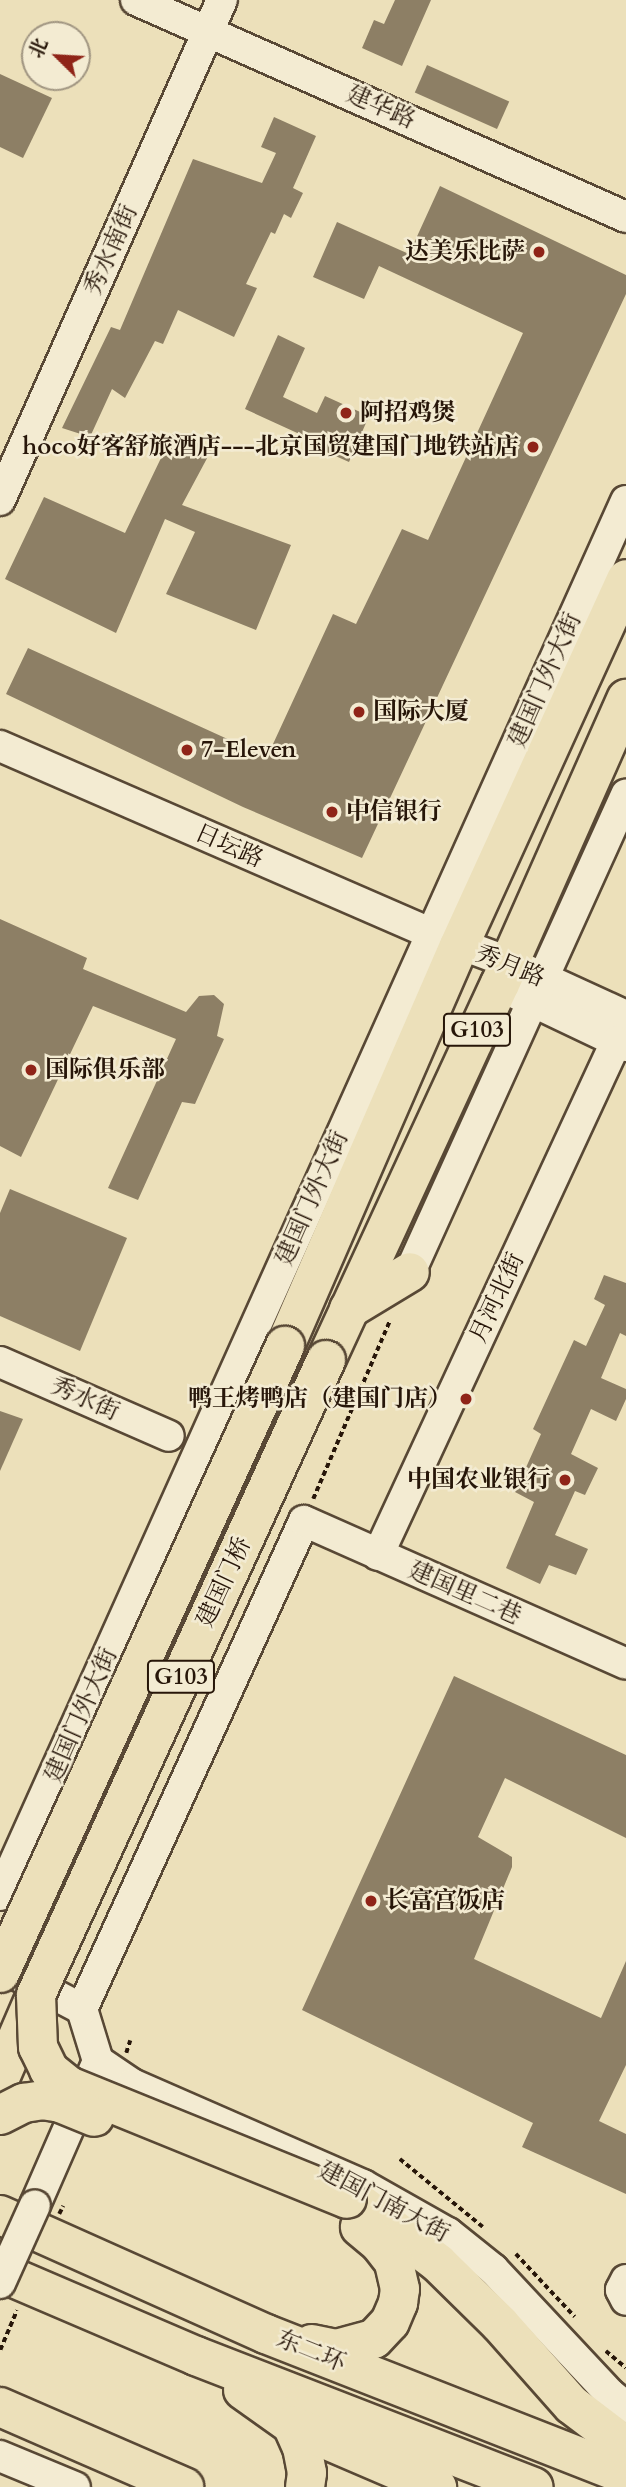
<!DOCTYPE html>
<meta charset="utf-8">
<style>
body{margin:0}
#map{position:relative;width:626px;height:2487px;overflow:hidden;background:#ece0ba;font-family:Cardo,"Noto Serif SC",serif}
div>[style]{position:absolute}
.building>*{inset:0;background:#8d7f65;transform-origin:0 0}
.path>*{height:3.5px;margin-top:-1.75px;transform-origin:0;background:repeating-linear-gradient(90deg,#271609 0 5px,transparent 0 8.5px)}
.roads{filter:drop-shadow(2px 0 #584835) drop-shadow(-2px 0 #584835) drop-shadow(0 2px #584835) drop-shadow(0 -2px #584835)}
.minor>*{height:30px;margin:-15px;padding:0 15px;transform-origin:15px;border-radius:15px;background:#f3ebd2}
.highway>*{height:38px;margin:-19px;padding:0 19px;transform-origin:19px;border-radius:19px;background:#ece0ba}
.path-bridge>*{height:3.5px;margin-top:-1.75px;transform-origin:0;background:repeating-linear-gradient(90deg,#271609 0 5px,transparent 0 8.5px)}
.bridges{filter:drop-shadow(2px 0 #584835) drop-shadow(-2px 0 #584835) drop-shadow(0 2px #584835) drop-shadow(0 -2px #584835)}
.minor-bridge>*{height:30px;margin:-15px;padding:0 15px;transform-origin:15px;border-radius:15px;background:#f3ebd2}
.highway-bridge>*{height:38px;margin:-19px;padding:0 19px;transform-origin:19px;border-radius:19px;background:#ece0ba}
.dots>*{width:19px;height:19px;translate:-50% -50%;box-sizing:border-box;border:4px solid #f3ebd2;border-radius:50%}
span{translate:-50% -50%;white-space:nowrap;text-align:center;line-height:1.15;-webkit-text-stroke:5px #f3ebd2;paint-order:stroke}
.shield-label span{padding:2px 5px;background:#f3ebd2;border:2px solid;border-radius:5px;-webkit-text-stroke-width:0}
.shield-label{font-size:23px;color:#271609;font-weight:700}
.street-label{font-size:24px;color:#271609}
.poi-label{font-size:24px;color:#271609;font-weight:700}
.right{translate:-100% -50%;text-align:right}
.left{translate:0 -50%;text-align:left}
.north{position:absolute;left:21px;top:21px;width:70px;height:70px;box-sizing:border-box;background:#f3ebd2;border:2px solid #a19682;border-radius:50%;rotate:294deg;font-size:19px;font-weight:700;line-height:28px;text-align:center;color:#271609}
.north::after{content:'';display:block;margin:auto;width:24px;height:32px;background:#8f2418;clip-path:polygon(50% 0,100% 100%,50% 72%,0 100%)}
</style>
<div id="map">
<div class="building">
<i style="clip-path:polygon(395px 0,431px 0,402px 66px,362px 48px,374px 20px,384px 24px)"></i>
<i style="left:427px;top:65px;width:90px;height:30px;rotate:24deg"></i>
<i style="clip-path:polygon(0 74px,52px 98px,23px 158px,0 147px)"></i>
<i style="clip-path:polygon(274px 117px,316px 136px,293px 188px,303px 193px,291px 218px,284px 214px,275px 234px,271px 232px,246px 284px,257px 288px,234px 337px,178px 310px,163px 344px,155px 341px,125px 398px,112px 389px,90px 437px,62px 428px,111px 327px,120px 330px,193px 159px,262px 183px,276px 153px,261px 147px)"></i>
<i style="clip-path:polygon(440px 186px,626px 275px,626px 294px,362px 858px,243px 807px,6px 694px,28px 648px,267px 757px,333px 614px,356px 624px,402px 529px,428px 540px,523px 333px,379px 266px,364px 299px,313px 277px,337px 222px,409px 254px)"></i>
<i style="clip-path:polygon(278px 335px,305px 348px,283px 397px,317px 413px,325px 396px,369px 416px,349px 462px,304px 442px,306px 437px,245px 409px)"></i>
<i style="clip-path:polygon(173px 433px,212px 449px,182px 505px,291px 545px,256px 630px,166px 594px,195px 532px,165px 519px,116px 633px,5px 579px,44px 497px,125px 533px)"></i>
<i style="clip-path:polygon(0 919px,87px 958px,83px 969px,186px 1012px,199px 996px,214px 995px,224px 1004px,217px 1036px,224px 1039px,195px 1104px,182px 1102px,138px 1200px,108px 1188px,176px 1039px,93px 1006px,21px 1157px,0 1146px)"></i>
<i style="clip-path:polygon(10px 1189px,127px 1238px,80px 1351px,0 1316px,0 1213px)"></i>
<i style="clip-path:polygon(604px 1275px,626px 1283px,626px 1336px,620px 1333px,601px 1378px,626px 1389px,626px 1399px,616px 1421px,591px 1409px,571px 1454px,598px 1468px,585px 1495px,575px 1491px,555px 1535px,588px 1549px,576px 1575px,549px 1565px,540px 1584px,506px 1568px,534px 1502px,515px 1492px,541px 1434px,533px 1429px,574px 1340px,586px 1346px,605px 1305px,594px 1299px)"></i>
<i style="clip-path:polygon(0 1411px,23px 1419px,0 1471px)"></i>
<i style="clip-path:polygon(454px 1676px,626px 1755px,626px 1838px,505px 1778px,478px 1837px,512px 1857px,512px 1867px,474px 1959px,601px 2018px,626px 1961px,626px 2065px,599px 2121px,626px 2134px,626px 2194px,522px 2147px,533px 2123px,302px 2010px)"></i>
</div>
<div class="path">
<i style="left:313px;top:1499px;width:195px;rotate:-66.7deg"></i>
<i style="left:126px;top:2053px;width:13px;rotate:-72deg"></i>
<i style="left:400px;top:2159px;width:107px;rotate:39.3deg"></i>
<i style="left:516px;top:2254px;width:86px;rotate:46.9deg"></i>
<i style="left:0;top:2350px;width:43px;rotate:-67deg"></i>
<i style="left:606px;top:2351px;width:26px;rotate:40deg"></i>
</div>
<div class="roads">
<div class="minor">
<i style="left:136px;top:0;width:536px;rotate:23.89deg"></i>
<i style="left:0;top:500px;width:547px;rotate:-66.06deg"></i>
<i style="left:0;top:746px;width:469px;rotate:23.5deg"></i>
<i style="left:430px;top:933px;width:83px;rotate:20.4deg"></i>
<i style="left:508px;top:962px;width:130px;rotate:24.6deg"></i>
<i style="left:515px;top:993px;width:123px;rotate:25.5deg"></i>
<i style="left:410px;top:1272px;width:524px;rotate:-65.64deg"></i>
<i style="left:0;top:1362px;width:184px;rotate:23.6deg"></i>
<i style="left:378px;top:1555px;width:566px;rotate:-65.11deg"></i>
<i style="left:0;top:1895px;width:1528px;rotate:-65.82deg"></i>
<i style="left:0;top:1966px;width:93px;rotate:27.7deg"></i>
<i style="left:82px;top:2009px;width:54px;rotate:72.9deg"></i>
<i style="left:98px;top:2061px;width:157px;rotate:113.6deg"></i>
<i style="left:82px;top:2009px;width:536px;rotate:-65.54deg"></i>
<i style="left:304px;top:1521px;width:352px;rotate:23.9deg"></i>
<i style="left:98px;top:2061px;width:41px;rotate:34.1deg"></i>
<i style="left:132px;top:2084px;width:252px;rotate:23.6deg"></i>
<i style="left:363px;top:2185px;width:98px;rotate:29.5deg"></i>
<i style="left:448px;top:2233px;width:58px;rotate:38.7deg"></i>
<i style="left:493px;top:2269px;width:171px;rotate:46.9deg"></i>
<i style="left:610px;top:2394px;width:21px;rotate:39deg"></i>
<i style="left:626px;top:2280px;width:11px;rotate:117deg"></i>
<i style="left:621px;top:2290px;width:11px;rotate:63deg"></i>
<i style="left:0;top:2456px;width:81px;rotate:22.5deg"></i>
</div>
<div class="highway">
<i style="left:349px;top:1309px;width:71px;rotate:-31.2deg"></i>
<i style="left:285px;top:1346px;width:436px;rotate:-66.5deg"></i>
<i style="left:459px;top:946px;width:403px;rotate:-65.5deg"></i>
<i style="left:326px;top:1360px;width:414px;rotate:-65.2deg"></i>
<i style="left:500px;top:984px;width:312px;rotate:-66.1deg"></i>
<i style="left:0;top:2078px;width:90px;rotate:-66.6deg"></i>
<i style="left:347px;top:2199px;width:17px;rotate:24deg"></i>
<i style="left:363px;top:2206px;width:94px;rotate:37.2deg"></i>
<i style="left:438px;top:2263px;width:87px;rotate:44.5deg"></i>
<i style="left:500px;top:2324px;width:108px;rotate:48.4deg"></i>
<i style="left:572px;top:2405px;width:68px;rotate:37.2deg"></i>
<i style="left:0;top:2215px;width:291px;rotate:24.1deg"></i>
<i style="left:266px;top:2334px;width:387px;rotate:21.4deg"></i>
<i style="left:0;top:2272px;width:213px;rotate:23.2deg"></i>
<i style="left:196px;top:2356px;width:362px;rotate:21.2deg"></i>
<i style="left:312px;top:2344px;width:25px;rotate:12deg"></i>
<i style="left:336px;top:2349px;width:39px;rotate:-15deg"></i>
<i style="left:374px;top:2339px;width:23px;rotate:-47deg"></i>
<i style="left:390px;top:2322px;width:21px;rotate:-67deg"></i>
<i style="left:398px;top:2303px;width:14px;rotate:-82deg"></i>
<i style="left:400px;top:2289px;width:28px;rotate:-103deg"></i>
<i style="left:394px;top:2262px;width:24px;rotate:-128deg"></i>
<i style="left:379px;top:2243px;width:25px;rotate:-140deg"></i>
<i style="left:243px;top:2390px;width:60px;rotate:35.5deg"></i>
<i style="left:292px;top:2425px;width:24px;rotate:66deg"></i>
<i style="left:302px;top:2447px;width:26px;rotate:79deg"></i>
<i style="left:307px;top:2473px;width:14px;rotate:98deg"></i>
<i style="left:292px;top:2425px;width:158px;rotate:23.2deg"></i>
</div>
</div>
<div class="path-bridge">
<i style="left:59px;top:2214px;width:9px;rotate:-63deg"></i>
</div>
<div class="bridges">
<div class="minor-bridge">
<i style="left:0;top:2283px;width:85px;rotate:-65.8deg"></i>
</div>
<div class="highway-bridge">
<i style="left:326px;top:1360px;width:698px;rotate:114.55deg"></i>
<i style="left:36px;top:1995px;width:52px;rotate:87.8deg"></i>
<i style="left:38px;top:2047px;width:25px;rotate:64deg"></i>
<i style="left:49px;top:2070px;width:26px;rotate:39deg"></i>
<i style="left:69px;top:2086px;width:300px;rotate:22.1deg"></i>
<i style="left:0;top:1973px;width:689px;rotate:-65.56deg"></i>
<i style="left:0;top:2115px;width:27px;rotate:-27deg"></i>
<i style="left:24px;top:2103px;width:18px;rotate:-9deg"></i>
<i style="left:42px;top:2100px;width:18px;rotate:9deg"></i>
<i style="left:60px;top:2103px;width:37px;rotate:22deg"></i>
<i style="left:0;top:2407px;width:201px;rotate:23.5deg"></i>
</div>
</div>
<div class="dots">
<i style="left:539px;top:252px;background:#8f2418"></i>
<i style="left:346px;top:413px;background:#8f2418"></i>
<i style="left:533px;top:447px;background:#8f2418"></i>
<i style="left:359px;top:712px;background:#8f2418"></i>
<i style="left:187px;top:750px;background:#8f2418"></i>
<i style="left:332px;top:812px;background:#8f2418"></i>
<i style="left:31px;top:1070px;background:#8f2418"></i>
<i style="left:466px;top:1399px;background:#8f2418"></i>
<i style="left:565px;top:1480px;background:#8f2418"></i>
<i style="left:371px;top:1901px;background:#8f2418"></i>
</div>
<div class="shield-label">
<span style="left:477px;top:1030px">G103</span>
<span style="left:181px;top:1677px">G103</span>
</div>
<div class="street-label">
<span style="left:381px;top:107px;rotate:24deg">建华路</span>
<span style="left:111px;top:250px;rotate:-66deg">秀水南街</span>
<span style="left:545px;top:680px;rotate:-66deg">建国门外大街</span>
<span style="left:229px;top:846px;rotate:24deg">日坛路</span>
<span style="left:510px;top:966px;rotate:22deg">秀月路</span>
<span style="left:312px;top:1198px;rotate:-66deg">建国门外大街</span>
<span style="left:497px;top:1298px;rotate:-65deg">月河北街</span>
<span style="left:85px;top:1399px;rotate:24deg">秀水街</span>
<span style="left:224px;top:1582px;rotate:-65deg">建国门桥</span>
<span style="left:465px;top:1593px;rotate:24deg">建国里二巷</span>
<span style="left:81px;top:1715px;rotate:-66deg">建国门外大街</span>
<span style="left:384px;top:2202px;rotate:28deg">建国门南大街</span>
<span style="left:311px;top:2351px;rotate:22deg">东二环</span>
</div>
<div class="poi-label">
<span class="right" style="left:525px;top:252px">达美乐比萨</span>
<span class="left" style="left:360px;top:413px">阿招鸡煲</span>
<span class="right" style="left:519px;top:447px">hoco好客舒旅酒店---北京国贸建国门地铁站店</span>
<span class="left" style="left:373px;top:712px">国际大厦</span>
<span class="left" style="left:201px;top:750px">7-Eleven</span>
<span class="left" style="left:346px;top:812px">中信银行</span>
<span class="left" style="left:45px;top:1070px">国际俱乐部</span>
<span class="right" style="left:452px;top:1399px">鸭王烤鸭店（建国门店）</span>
<span class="right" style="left:551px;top:1480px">中国农业银行</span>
<span class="left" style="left:385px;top:1901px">长富宫饭店</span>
</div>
<div class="north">北</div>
</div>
